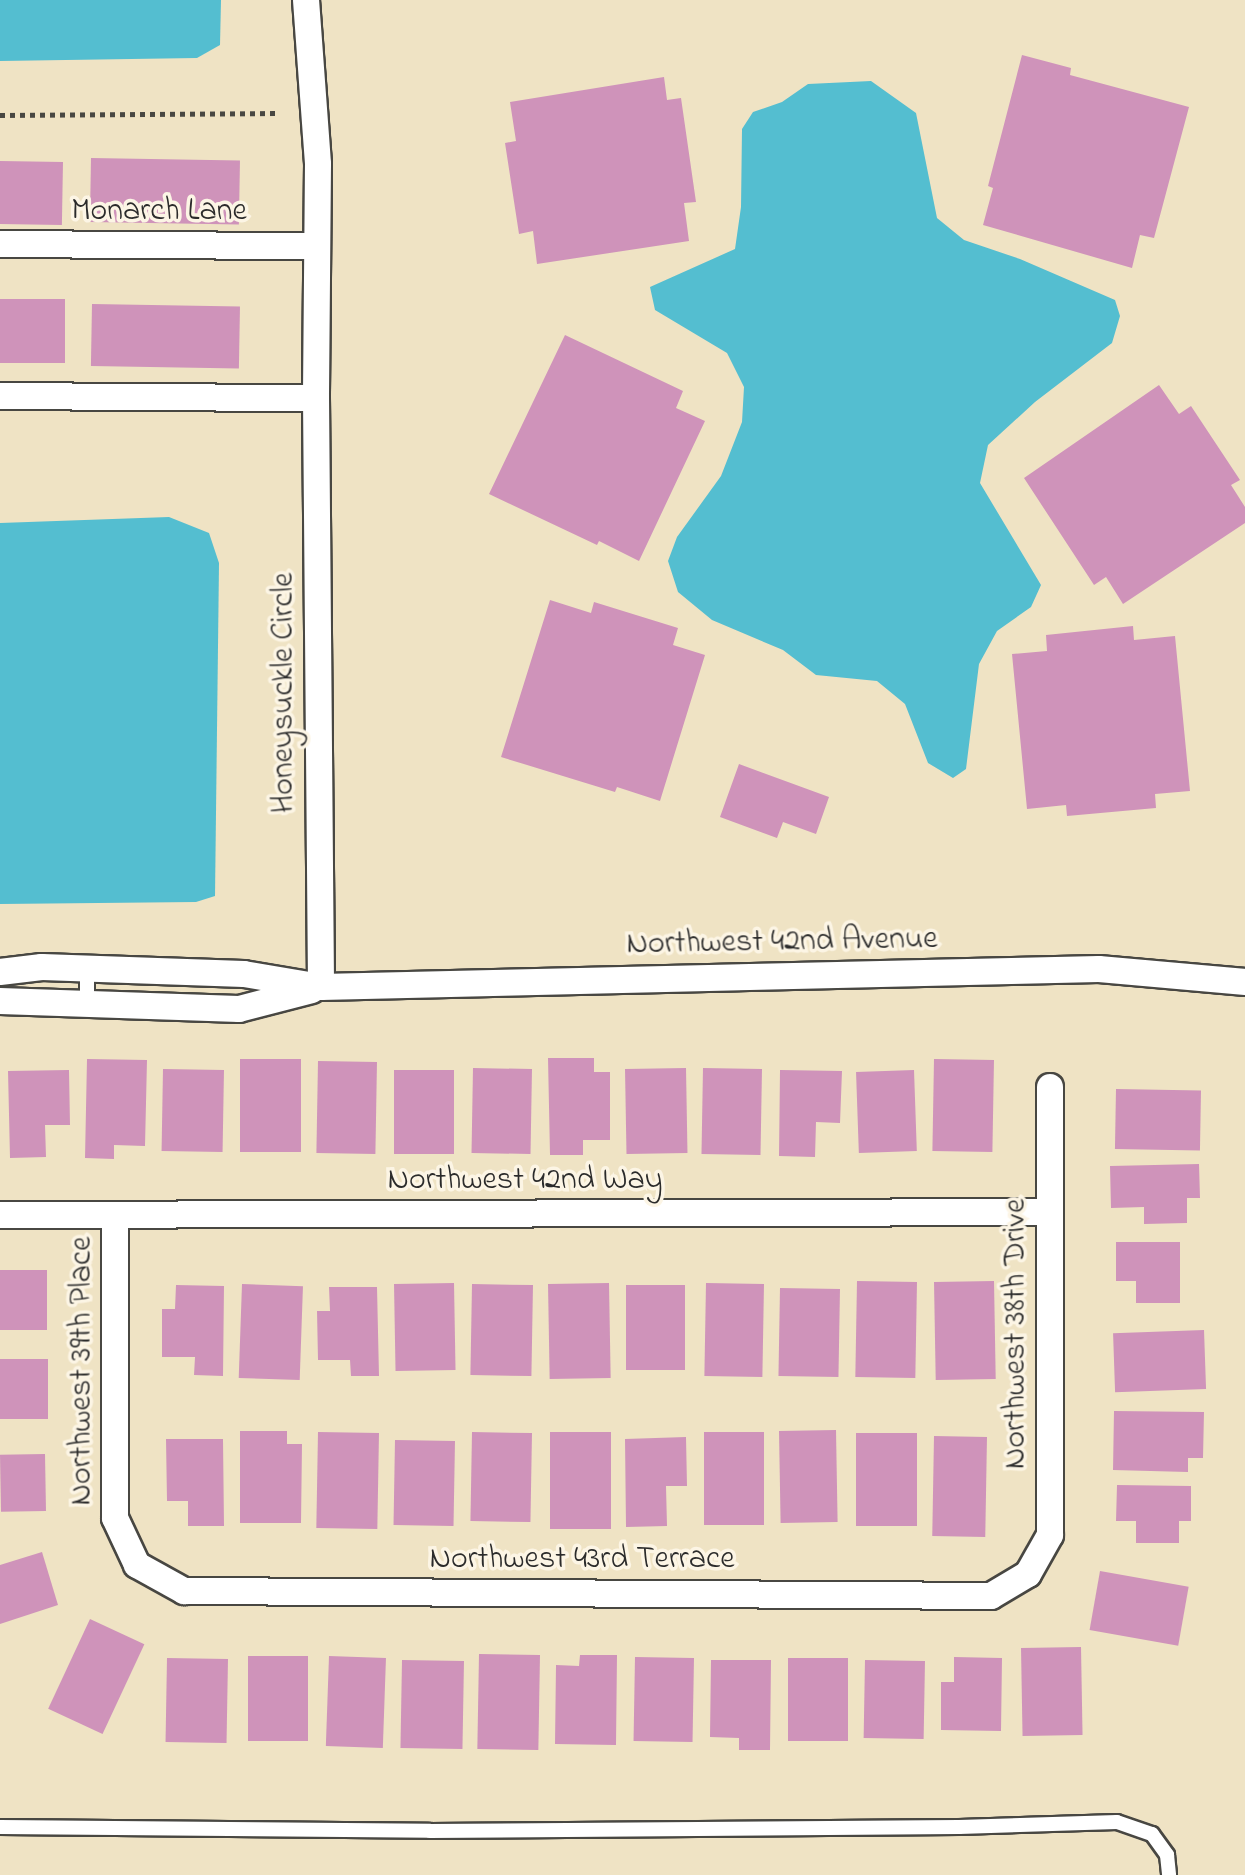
<!DOCTYPE html>
<style>
body{margin:0}
#map{position:relative;width:1245px;height:1875px;overflow:hidden;background:#efe3c4;font-family:"Indie Flower",sans-serif}
div>[style]{position:absolute}
.water>*{inset:0;background:#54bed0}
.building>*{inset:0;background:#cf93ba;transform-origin:0 0}
.path>*{height:4.5px;margin-top:-2.25px;transform-origin:0;background:repeating-linear-gradient(90deg,#484742 0 5px,transparent 0 10px)}
.roads{filter:drop-shadow(2px 0 #484742) drop-shadow(-2px 0 #484742) drop-shadow(0 2px #484742) drop-shadow(0 -2px #484742)}
.service>*{height:14px;margin:-7px;padding:0 7px;transform-origin:7px;border-radius:7px;background:#fff}
.minor>*{height:26px;margin:-13px;padding:0 13px;transform-origin:13px;border-radius:13px;background:#fff}
span{translate:-50% -50%;white-space:nowrap;text-align:center;line-height:1.15;-webkit-text-stroke:7px #fcf5e5;paint-order:stroke}
.street-label{font-size:32px;color:#2b2b2b}
</style>
<div id="map">
<div class="water">
<i style="clip-path:polygon(0 0,221px 0,220px 45px,197px 58px,0 61px)"></i>
<i style="clip-path:polygon(871px 81px,916px 113px,937px 218px,964px 240px,1020px 259px,1115px 300px,1120px 316px,1112px 343px,1035px 402px,988px 445px,980px 483px,1041px 585px,1031px 607px,997px 631px,979px 664px,966px 769px,953px 778px,928px 763px,905px 704px,877px 681px,816px 675px,783px 650px,712px 620px,678px 592px,668px 561px,677px 537px,721px 476px,742px 422px,744px 387px,727px 353px,655px 310px,650px 287px,735px 249px,741px 207px,742px 129px,753px 112px,782px 102px,808px 84px)"></i>
<i style="clip-path:polygon(169px 517px,209px 533px,219px 563px,215px 896px,196px 902px,0 904px,0 523px)"></i>
</div>
<div class="building">
<i style="clip-path:polygon(1022px 55px,1071px 68px,1070px 75px,1189px 107px,1154px 238px,1140px 235px,1132px 268px,983px 225px,993px 188px,988px 186px)"></i>
<i style="clip-path:polygon(664px 77px,667px 100px,681px 98px,696px 202px,684px 203px,689px 241px,537px 264px,533px 231px,519px 234px,505px 143px,516px 141px,510px 102px)"></i>
<i style="left:91px;top:158px;width:149px;height:64px;rotate:1deg"></i>
<i style="left:0;top:161px;width:63px;height:63px;rotate:1deg"></i>
<i style="left:0;top:299px;width:65px;height:64px"></i>
<i style="left:92px;top:304px;width:148px;height:62px;rotate:1deg"></i>
<i style="clip-path:polygon(565px 335px,683px 391px,676px 408px,705px 421px,639px 561px,599px 541px,597px 545px,489px 494px)"></i>
<i style="clip-path:polygon(1159px 385px,1179px 414px,1191px 406px,1240px 480px,1231px 485px,1245px 507px,1245px 523px,1123px 604px,1106px 577px,1094px 585px,1024px 478px)"></i>
<i style="clip-path:polygon(550px 600px,591px 613px,594px 602px,678px 628px,673px 645px,705px 655px,660px 801px,617px 787px,615px 792px,501px 757px)"></i>
<i style="clip-path:polygon(1133px 626px,1134px 640px,1175px 636px,1190px 791px,1155px 794px,1156px 808px,1067px 816px,1066px 805px,1027px 809px,1012px 654px,1047px 651px,1046px 635px)"></i>
<i style="clip-path:polygon(739px 764px,829px 797px,816px 834px,783px 822px,777px 838px,720px 817px)"></i>
<i style="clip-path:polygon(548px 1058px,594px 1058px,594px 1072px,610px 1072px,610px 1140px,583px 1140px,583px 1155px,550px 1155px)"></i>
<i style="clip-path:polygon(87px 1059px,147px 1060px,145px 1146px,114px 1145px,114px 1159px,85px 1158px)"></i>
<i style="left:240px;top:1059px;width:61px;height:93px"></i>
<i style="left:934px;top:1059px;width:60px;height:92px;rotate:1deg"></i>
<i style="left:318px;top:1061px;width:59px;height:92px;rotate:1deg"></i>
<i style="left:473px;top:1068px;width:59px;height:85px;rotate:1deg"></i>
<i style="left:686px;top:1068px;width:85px;height:61px;rotate:89deg"></i>
<i style="left:703px;top:1068px;width:59px;height:86px;rotate:1deg"></i>
<i style="left:163px;top:1069px;width:61px;height:82px;rotate:1deg"></i>
<i style="clip-path:polygon(69px 1070px,70px 1125px,45px 1125px,46px 1157px,10px 1158px,8px 1071px)"></i>
<i style="left:394px;top:1070px;width:60px;height:84px"></i>
<i style="clip-path:polygon(780px 1070px,842px 1071px,840px 1123px,816px 1122px,815px 1157px,779px 1156px)"></i>
<i style="left:914px;top:1070px;width:81px;height:58px;rotate:88deg"></i>
<i style="left:1116px;top:1089px;width:85px;height:60px;rotate:1deg"></i>
<i style="clip-path:polygon(1199px 1164px,1200px 1198px,1187px 1198px,1187px 1223px,1144px 1224px,1144px 1207px,1111px 1208px,1110px 1166px)"></i>
<i style="clip-path:polygon(1116px 1242px,1180px 1242px,1180px 1303px,1136px 1303px,1136px 1281px,1116px 1281px)"></i>
<i style="left:0;top:1270px;width:47px;height:60px"></i>
<i style="left:857px;top:1281px;width:60px;height:96px;rotate:1deg"></i>
<i style="left:994px;top:1281px;width:98px;height:60px;rotate:89deg"></i>
<i style="left:454px;top:1283px;width:87px;height:60px;rotate:89deg"></i>
<i style="left:609px;top:1283px;width:95px;height:61px;rotate:89deg"></i>
<i style="left:706px;top:1283px;width:58px;height:93px;rotate:1deg"></i>
<i style="left:242px;top:1284px;width:61px;height:94px;rotate:2deg"></i>
<i style="left:472px;top:1284px;width:61px;height:91px;rotate:1deg"></i>
<i style="clip-path:polygon(176px 1285px,224px 1286px,223px 1376px,194px 1375px,195px 1357px,162px 1357px,162px 1309px,175px 1309px)"></i>
<i style="left:626px;top:1285px;width:59px;height:85px"></i>
<i style="clip-path:polygon(329px 1287px,377px 1287px,379px 1376px,351px 1376px,350px 1360px,318px 1360px,317px 1311px,330px 1311px)"></i>
<i style="left:780px;top:1288px;width:60px;height:88px;rotate:1deg"></i>
<i style="left:1204px;top:1330px;width:59px;height:91px;rotate:88deg"></i>
<i style="left:0;top:1359px;width:48px;height:60px"></i>
<i style="clip-path:polygon(1114px 1411px,1204px 1412px,1203px 1458px,1188px 1458px,1188px 1472px,1113px 1470px)"></i>
<i style="left:836px;top:1430px;width:92px;height:57px;rotate:89deg"></i>
<i style="clip-path:polygon(240px 1431px,287px 1431px,287px 1444px,302px 1444px,301px 1523px,240px 1523px)"></i>
<i style="left:318px;top:1432px;width:61px;height:96px;rotate:1deg"></i>
<i style="left:472px;top:1432px;width:60px;height:89px;rotate:1deg"></i>
<i style="left:550px;top:1432px;width:61px;height:97px"></i>
<i style="left:704px;top:1432px;width:60px;height:93px"></i>
<i style="left:856px;top:1433px;width:61px;height:93px"></i>
<i style="left:934px;top:1436px;width:53px;height:100px;rotate:1deg"></i>
<i style="clip-path:polygon(686px 1437px,687px 1486px,666px 1486px,667px 1526px,626px 1527px,625px 1439px)"></i>
<i style="clip-path:polygon(166px 1439px,223px 1439px,224px 1526px,188px 1526px,188px 1501px,167px 1501px)"></i>
<i style="left:395px;top:1440px;width:60px;height:85px;rotate:1deg"></i>
<i style="left:45px;top:1454px;width:57px;height:45px;rotate:89deg"></i>
<i style="clip-path:polygon(1117px 1485px,1191px 1486px,1191px 1521px,1179px 1521px,1179px 1543px,1136px 1543px,1136px 1521px,1116px 1521px)"></i>
<i style="clip-path:polygon(42px 1552px,58px 1605px,0 1624px,0 1565px)"></i>
<i style="left:1100px;top:1571px;width:90px;height:60px;rotate:10deg"></i>
<i style="left:90px;top:1619px;width:60px;height:99px;rotate:25deg"></i>
<i style="left:1081px;top:1647px;width:88px;height:60px;rotate:89deg"></i>
<i style="left:479px;top:1654px;width:61px;height:95px;rotate:1deg"></i>
<i style="clip-path:polygon(580px 1655px,617px 1655px,616px 1745px,555px 1744px,556px 1665px,579px 1666px)"></i>
<i style="left:248px;top:1656px;width:60px;height:85px"></i>
<i style="left:329px;top:1656px;width:57px;height:90px;rotate:2deg"></i>
<i style="left:635px;top:1657px;width:59px;height:84px;rotate:1deg"></i>
<i style="clip-path:polygon(954px 1657px,1002px 1658px,1001px 1731px,941px 1730px,941px 1682px,954px 1682px)"></i>
<i style="left:167px;top:1658px;width:61px;height:84px;rotate:1deg"></i>
<i style="left:788px;top:1658px;width:60px;height:83px"></i>
<i style="left:402px;top:1660px;width:62px;height:88px;rotate:1deg"></i>
<i style="clip-path:polygon(711px 1660px,771px 1660px,770px 1750px,739px 1750px,739px 1738px,710px 1737px)"></i>
<i style="left:865px;top:1660px;width:60px;height:78px;rotate:1deg"></i>
</div>
<div class="path">
<i style="left:0;top:115px;width:275px;rotate:-0.4deg"></i>
</div>
<div class="roads">
<div class="service">
<i style="left:87px;top:969px;width:37px;rotate:90deg"></i>
<i style="left:0;top:1827px;width:430px;rotate:0.5deg"></i>
<i style="left:430px;top:1831px;width:529px;rotate:-0.43deg"></i>
<i style="left:959px;top:1827px;width:158px;rotate:-1.8deg"></i>
<i style="left:1117px;top:1822px;width:37px;rotate:19deg"></i>
<i style="left:1152px;top:1834px;width:26px;rotate:54deg"></i>
<i style="left:1167px;top:1855px;width:20px;rotate:84deg"></i>
</div>
<div class="minor">
<i style="left:306px;top:0;width:164px;rotate:85.8deg"></i>
<i style="left:318px;top:164px;width:234px;rotate:90.5deg"></i>
<i style="left:316px;top:398px;width:589px;rotate:89.51deg"></i>
<i style="left:0;top:244px;width:317px;rotate:0.4deg"></i>
<i style="left:0;top:396px;width:316px;rotate:0.4deg"></i>
<i style="left:0;top:972px;width:42px;rotate:-6.8deg"></i>
<i style="left:42px;top:967px;width:202px;rotate:2deg"></i>
<i style="left:244px;top:974px;width:78px;rotate:9.6deg"></i>
<i style="left:321px;top:987px;width:778px;rotate:-1.33deg"></i>
<i style="left:1099px;top:969px;width:147px;rotate:5.1deg"></i>
<i style="left:0;top:1001px;width:239px;rotate:1.9deg"></i>
<i style="left:239px;top:1009px;width:75px;rotate:-14.6deg"></i>
<i style="left:0;top:1215px;width:1050px;rotate:-0.16deg"></i>
<i style="left:115px;top:1215px;width:303px;rotate:90deg"></i>
<i style="left:115px;top:1518px;width:52px;rotate:64.9deg"></i>
<i style="left:137px;top:1565px;width:54px;rotate:29deg"></i>
<i style="left:184px;top:1591px;width:807px;rotate:0.35deg"></i>
<i style="left:991px;top:1596px;width:43px;rotate:-30.7deg"></i>
<i style="left:1028px;top:1574px;width:45px;rotate:-60.6deg"></i>
<i style="left:1050px;top:1535px;width:448px;rotate:-90deg"></i>
</div>
</div>
<div class="street-label">
<span style="left:159px;top:212px">Monarch Lane</span>
<span style="left:285px;top:693px;rotate:-90deg">Honeysuckle Circle</span>
<span style="left:782px;top:943px;rotate:-1deg">Northwest 42nd Avenue</span>
<span style="left:525px;top:1181px">Northwest 42nd Way</span>
<span style="left:1017px;top:1334px;rotate:-90deg">Northwest 38th Drive</span>
<span style="left:83px;top:1371px;rotate:-90deg">Northwest 39th Place</span>
<span style="left:582px;top:1560px">Northwest 43rd Terrace</span>
</div>
</div>
